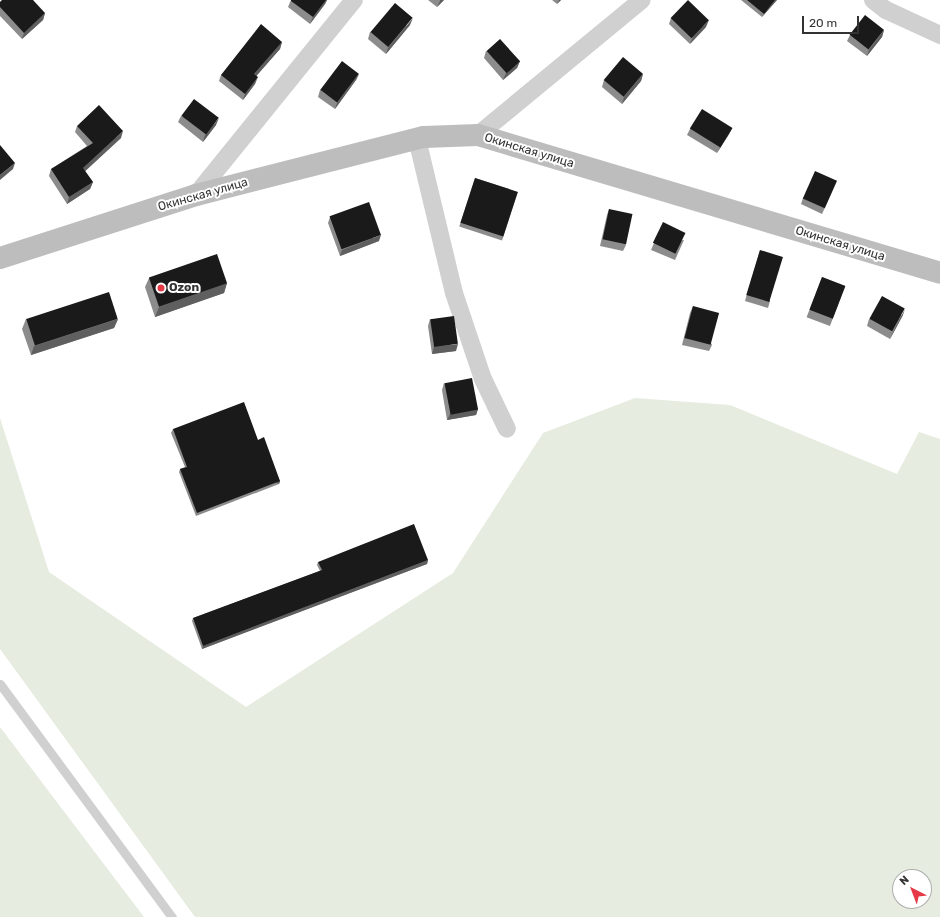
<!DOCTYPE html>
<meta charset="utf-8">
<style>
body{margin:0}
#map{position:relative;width:940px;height:917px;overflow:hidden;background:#fff;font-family:Rubik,sans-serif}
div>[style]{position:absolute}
.green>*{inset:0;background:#e6ecdf}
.lane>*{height:9px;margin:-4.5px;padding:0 4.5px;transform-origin:4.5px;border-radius:4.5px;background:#d0d0d0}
.street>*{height:18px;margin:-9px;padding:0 9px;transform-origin:9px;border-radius:9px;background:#d0d0d0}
.secondary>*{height:22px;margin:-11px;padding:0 11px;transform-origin:11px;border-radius:11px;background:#bdbdbd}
.wall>*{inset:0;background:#8c8c8c;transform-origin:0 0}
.shaded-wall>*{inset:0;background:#5f5f5f;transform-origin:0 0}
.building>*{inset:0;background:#1a1a1a;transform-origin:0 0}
.dots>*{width:11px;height:11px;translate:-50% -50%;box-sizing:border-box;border:2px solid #fff;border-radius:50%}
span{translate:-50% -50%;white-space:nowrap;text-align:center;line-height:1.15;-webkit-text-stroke:4px #fff;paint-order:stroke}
.street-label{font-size:12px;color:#333}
.poi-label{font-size:12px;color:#333;font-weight:700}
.left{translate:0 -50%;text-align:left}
.north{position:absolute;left:892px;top:869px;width:40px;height:40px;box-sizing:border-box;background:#fff;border:1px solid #adadad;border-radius:50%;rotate:318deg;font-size:11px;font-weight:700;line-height:16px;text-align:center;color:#333}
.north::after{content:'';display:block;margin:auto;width:14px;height:18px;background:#e63946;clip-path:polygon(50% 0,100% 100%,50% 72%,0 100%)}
.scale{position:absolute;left:802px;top:16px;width:57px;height:18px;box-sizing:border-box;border:2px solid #333;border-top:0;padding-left:5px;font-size:12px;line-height:14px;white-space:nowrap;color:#333;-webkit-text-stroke:3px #fff;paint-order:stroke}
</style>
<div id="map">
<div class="green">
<i style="clip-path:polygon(evenodd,635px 398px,730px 405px,897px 474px,919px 432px,940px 439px,940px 917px,195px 917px,0 649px,0 418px,49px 572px,246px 707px,453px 573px,543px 433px,635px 398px,900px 877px,924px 877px,924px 901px,900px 901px,900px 877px)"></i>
<i style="clip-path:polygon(0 727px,144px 917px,0 917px)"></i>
</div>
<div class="lane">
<i style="left:0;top:684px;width:290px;rotate:53.6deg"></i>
</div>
<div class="street">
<i style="left:873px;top:0;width:16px;rotate:38deg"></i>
<i style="left:886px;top:10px;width:60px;rotate:24.8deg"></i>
<i style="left:478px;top:135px;width:212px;rotate:-39.5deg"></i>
<i style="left:417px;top:139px;width:158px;rotate:76.5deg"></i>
<i style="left:454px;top:293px;width:91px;rotate:71.4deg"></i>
<i style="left:483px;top:379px;width:55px;rotate:64.4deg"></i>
<i style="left:196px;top:195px;width:251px;rotate:-51deg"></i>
</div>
<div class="secondary">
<i style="left:0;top:258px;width:206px;rotate:-17.8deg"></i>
<i style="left:196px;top:195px;width:235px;rotate:-14.3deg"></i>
<i style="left:424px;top:137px;width:54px;rotate:-2.1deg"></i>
<i style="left:478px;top:135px;width:482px;rotate:16.6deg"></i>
</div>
<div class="wall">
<i style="clip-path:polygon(291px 0,327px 0,325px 4px,310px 24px,288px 7px)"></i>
<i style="clip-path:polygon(428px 0,444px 0,437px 7px)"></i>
<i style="clip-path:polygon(552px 0,561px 0,557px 4px)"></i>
<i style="clip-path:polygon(741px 0,777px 0,762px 17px)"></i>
<i style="clip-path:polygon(0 2px,45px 13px,43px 20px,22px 39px,0 16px)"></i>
<i style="clip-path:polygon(671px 18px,706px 27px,690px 44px,669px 24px)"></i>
<i style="clip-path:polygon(410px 25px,386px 54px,368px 39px,370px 32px)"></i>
<i style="clip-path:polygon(884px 30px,882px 37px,867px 56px,847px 41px,850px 35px)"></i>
<i style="clip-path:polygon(282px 42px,280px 49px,256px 76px,255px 84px,243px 100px,219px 81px,221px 75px)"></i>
<i style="clip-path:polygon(486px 51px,520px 61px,517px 68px,503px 80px,484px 58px)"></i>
<i style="clip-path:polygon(359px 74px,356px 80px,335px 109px,318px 97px,320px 90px)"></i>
<i style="clip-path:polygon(643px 74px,641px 81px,622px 104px,602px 87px,604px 80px)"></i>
<i style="clip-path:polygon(181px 116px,216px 125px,203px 142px,178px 122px)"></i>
<i style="clip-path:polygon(77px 126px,121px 138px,85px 171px,93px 182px,90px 189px,67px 204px,49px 176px,51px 169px,87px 146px,75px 132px)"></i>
<i style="clip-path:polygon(732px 128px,729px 134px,717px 153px,687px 135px,690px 129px)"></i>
<i style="left:475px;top:178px;width:45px;height:51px;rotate:18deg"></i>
<i style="clip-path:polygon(837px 181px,822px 214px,801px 204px,803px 198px)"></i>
<i style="clip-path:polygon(609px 209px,626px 245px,623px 251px,600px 246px,607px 215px)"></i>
<i style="clip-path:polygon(330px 217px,379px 241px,340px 256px,328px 223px)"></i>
<i style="clip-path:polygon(684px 240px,675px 260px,651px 250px,654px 243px)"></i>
<i style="clip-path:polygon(760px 250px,770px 301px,768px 308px,745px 301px)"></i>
<i style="left:822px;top:277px;width:25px;height:43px;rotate:21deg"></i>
<i style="clip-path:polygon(149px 278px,227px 283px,224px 293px,155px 317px,145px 287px)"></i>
<i style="clip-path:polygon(693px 306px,712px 345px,709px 351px,682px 345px,690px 313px)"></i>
<i style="clip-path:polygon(903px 315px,890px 339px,867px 326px,869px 319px)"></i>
<i style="clip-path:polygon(26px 319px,118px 319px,114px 328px,31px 355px,22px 329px)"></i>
<i style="clip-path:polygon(430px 319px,456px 351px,432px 354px,428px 326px)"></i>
<i style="clip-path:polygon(444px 383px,478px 409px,476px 415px,447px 420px,442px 390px)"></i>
<i style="clip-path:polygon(173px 429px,258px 440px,280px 481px,279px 484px,196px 516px,179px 472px,180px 469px,185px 467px,171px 433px)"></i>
<i style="clip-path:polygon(428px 560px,427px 564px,202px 649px,192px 621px,193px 618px,320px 571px,317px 565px,318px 562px)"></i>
</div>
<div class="shaded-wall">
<i style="clip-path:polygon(326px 0,327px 0,325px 4px,310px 24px,313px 17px)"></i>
<i style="clip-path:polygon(440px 0,444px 0,437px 7px,440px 1px)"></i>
<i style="clip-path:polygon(559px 0,561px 0,557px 4px)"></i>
<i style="clip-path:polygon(775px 0,777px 0,762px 17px,764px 14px)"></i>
<i style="clip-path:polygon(45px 13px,43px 20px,22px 39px,24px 33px)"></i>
<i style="clip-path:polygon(413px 18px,410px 25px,386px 54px,388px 48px)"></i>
<i style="clip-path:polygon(709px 20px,706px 27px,690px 44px,693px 37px)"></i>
<i style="clip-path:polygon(884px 30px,882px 37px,867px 56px,869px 50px)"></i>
<i style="clip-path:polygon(282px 42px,280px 49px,252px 81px,254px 74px)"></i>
<i style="clip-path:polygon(520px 61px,517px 68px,503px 80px,506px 73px)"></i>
<i style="clip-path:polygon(359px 74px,356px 80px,335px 109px,337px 103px)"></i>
<i style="clip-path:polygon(643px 74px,641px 81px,622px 104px,624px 97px)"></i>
<i style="clip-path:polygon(258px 77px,255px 84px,243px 100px,245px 94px)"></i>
<i style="clip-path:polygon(219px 118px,216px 125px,203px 142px,205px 135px)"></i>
<i style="clip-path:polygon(732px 128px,729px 134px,717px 153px,720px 147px)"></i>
<i style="clip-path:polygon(123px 131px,121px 138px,81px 175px,83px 168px)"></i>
<i style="clip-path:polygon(15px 163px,13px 169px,0 180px,0 175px)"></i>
<i style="clip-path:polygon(93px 182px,90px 189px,67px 204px,69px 197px)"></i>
<i style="clip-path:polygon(381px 235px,379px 241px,340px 256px,342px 250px)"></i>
<i style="clip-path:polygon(227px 283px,224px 293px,155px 317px,159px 307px)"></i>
<i style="clip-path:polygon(905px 309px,903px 315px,890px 339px,893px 332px)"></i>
<i style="clip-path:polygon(118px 319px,114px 328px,31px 355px,34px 346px)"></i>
<i style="clip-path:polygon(458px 344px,456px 351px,432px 354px,434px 347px)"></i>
<i style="clip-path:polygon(478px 409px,476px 415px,447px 420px,450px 414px)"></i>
<i style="left:280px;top:481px;width:3px;height:89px;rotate:108deg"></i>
<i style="clip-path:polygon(428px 560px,427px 564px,202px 649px,203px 646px)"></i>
</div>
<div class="building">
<i style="clip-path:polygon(2px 0,33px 0,45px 13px,24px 33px,0 7px,0 2px)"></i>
<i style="clip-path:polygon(291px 0,326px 0,313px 17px,291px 1px)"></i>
<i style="left:688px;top:0;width:29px;height:25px;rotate:44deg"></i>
<i style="clip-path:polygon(747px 0,775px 0,764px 14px)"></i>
<i style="left:395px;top:3px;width:23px;height:38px;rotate:40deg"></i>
<i style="left:865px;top:15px;width:24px;height:25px;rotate:38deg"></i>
<i style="clip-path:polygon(261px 24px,282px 42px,254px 74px,258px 77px,245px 94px,221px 75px)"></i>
<i style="left:500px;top:39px;width:30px;height:18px;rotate:48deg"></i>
<i style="left:623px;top:57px;width:26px;height:30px;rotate:40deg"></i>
<i style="left:342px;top:61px;width:21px;height:36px;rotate:37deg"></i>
<i style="left:194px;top:99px;width:31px;height:21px;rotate:37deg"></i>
<i style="clip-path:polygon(99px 105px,123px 131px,83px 168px,93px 182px,69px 197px,51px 169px,93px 143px,77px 126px)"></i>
<i style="left:702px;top:109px;width:36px;height:23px;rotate:32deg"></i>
<i style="clip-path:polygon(0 145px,15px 163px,0 175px)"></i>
<i style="left:815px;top:171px;width:24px;height:30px;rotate:24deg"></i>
<i style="left:475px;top:178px;width:45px;height:47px;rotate:18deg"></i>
<i style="left:369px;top:202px;width:35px;height:42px;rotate:70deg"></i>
<i style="left:609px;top:209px;width:24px;height:31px;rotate:12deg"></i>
<i style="left:663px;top:222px;width:25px;height:23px;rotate:26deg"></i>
<i style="left:760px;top:250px;width:24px;height:47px;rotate:17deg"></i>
<i style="left:217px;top:254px;width:31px;height:72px;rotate:71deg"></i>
<i style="left:822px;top:277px;width:25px;height:35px;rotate:21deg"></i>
<i style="left:109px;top:292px;width:28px;height:87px;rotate:72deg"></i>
<i style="left:882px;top:296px;width:26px;height:26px;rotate:29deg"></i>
<i style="left:693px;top:306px;width:27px;height:33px;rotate:15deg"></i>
<i style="left:454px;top:316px;width:28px;height:24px;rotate:82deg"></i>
<i style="left:472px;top:378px;width:32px;height:28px;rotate:79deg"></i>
<i style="clip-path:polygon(244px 402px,258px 440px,264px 437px,280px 481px,197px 513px,180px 469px,187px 467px,173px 429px)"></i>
<i style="clip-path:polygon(414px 524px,428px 560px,203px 646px,193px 618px,322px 570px,318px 562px)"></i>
</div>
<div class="dots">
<i style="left:161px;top:288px;background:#e63946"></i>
</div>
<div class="street-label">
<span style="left:529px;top:151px;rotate:17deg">Окинская улица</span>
<span style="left:203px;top:195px;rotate:-16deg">Окинская улица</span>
<span style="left:840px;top:244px;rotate:17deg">Окинская улица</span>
</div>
<div class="poi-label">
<span class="left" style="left:169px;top:288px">Ozon</span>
</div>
<div class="north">N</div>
<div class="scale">20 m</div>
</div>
